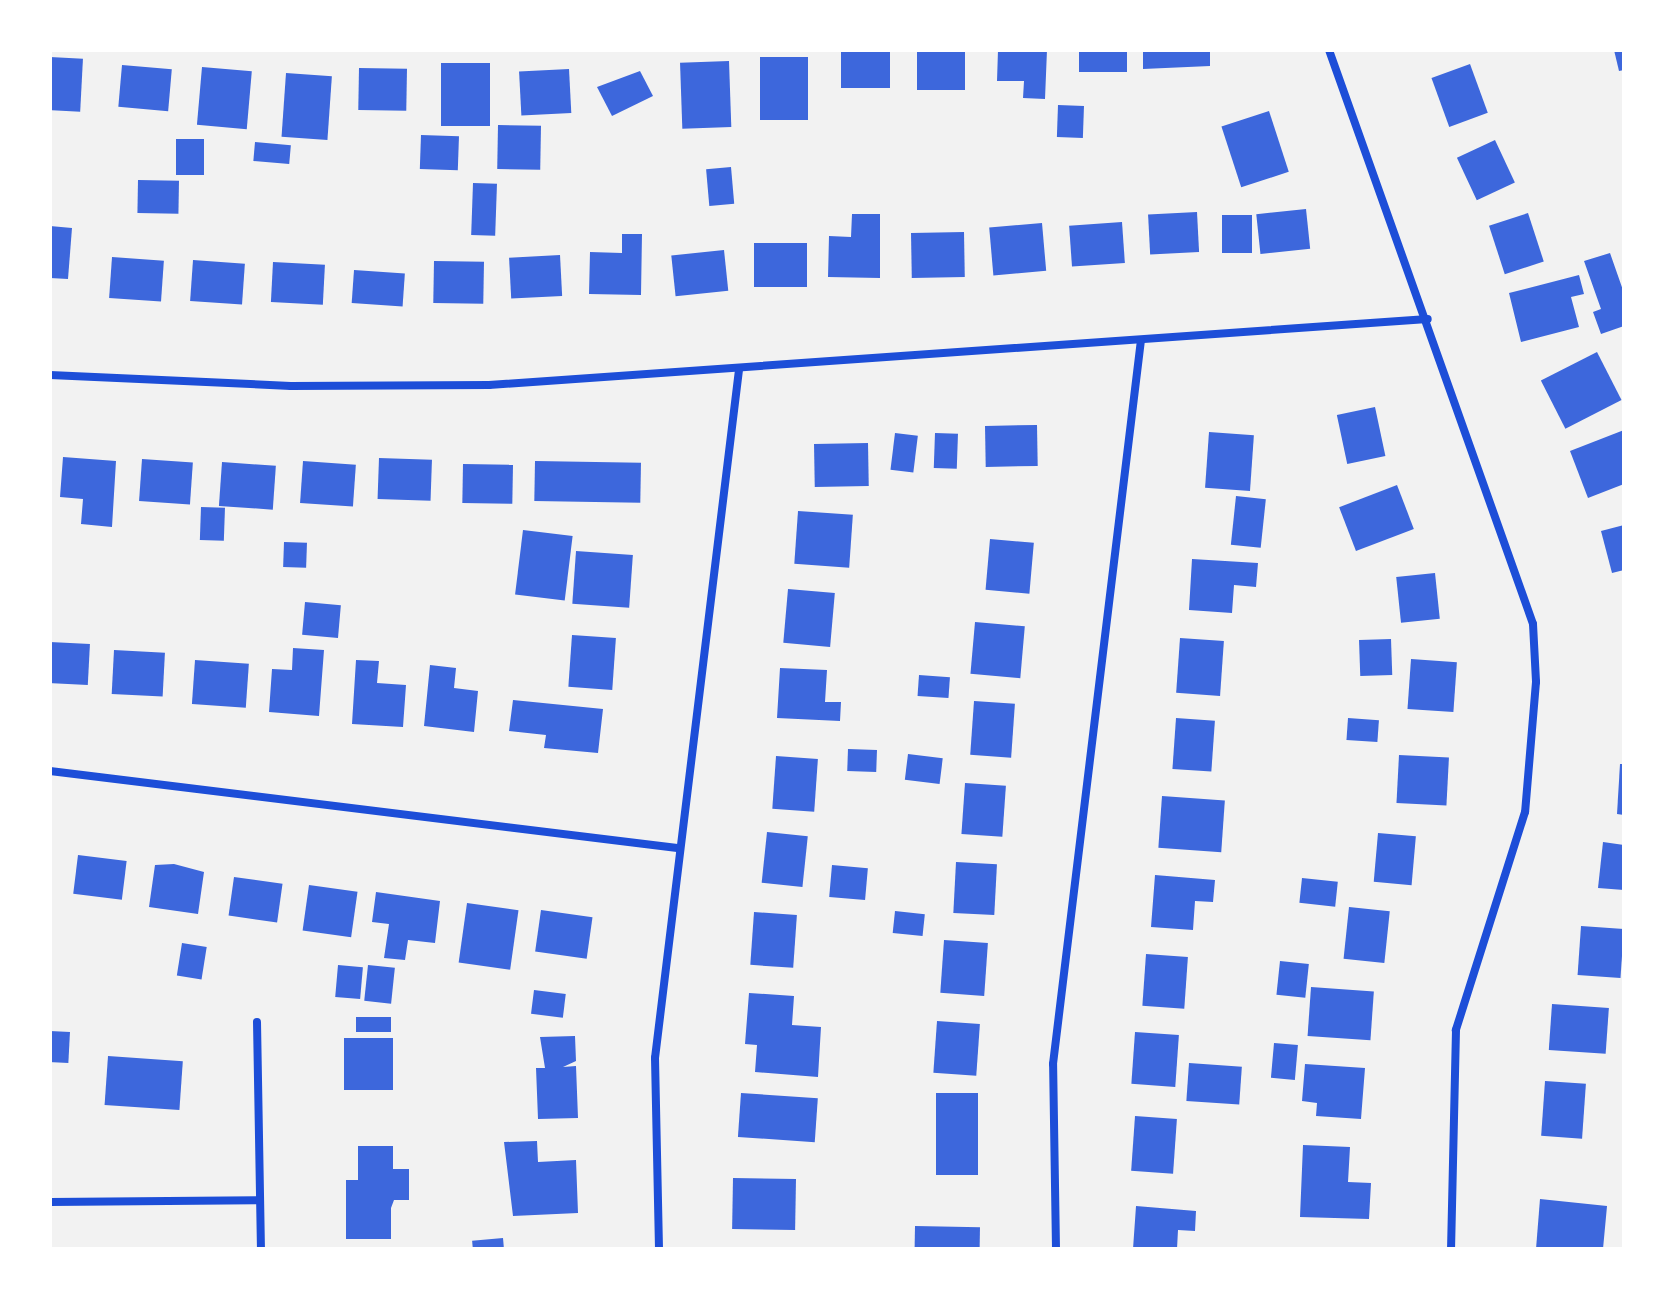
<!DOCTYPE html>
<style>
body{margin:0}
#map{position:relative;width:1674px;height:1299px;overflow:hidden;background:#f2f2f2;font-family:Mulish,sans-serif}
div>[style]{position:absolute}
.building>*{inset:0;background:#3d67dc;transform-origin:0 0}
.minor>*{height:8px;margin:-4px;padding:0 4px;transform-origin:4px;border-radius:4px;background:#1d4ed8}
span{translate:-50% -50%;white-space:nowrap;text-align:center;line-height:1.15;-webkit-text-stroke:6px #fff;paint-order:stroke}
.frame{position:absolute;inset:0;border:52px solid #fff;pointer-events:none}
</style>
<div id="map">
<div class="building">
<i style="left:841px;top:50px;width:49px;height:38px"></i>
<i style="left:917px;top:50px;width:48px;height:40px"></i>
<i style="clip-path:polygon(998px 50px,1047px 50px,1045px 99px,1023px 98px,1024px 81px,997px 81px)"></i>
<i style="left:1079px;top:50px;width:48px;height:22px"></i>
<i style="clip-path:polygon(1143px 50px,1210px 50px,1210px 66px,1143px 69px)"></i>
<i style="clip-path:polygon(1614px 50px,1624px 50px,1624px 70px,1619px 71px)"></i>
<i style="left:50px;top:57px;width:33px;height:53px;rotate:3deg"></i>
<i style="left:808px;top:57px;width:63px;height:48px;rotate:90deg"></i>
<i style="left:729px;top:61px;width:66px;height:49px;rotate:88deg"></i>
<i style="left:441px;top:63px;width:49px;height:63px"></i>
<i style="left:1470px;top:64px;width:52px;height:41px;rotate:70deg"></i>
<i style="left:122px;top:65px;width:50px;height:42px;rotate:5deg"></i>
<i style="left:202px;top:67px;width:50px;height:58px;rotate:5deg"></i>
<i style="left:359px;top:68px;width:48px;height:42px;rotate:1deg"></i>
<i style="left:569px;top:69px;width:44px;height:50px;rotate:87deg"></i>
<i style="clip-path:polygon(640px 71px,653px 96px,612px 116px,597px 87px)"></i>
<i style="left:286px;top:73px;width:46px;height:64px;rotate:4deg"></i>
<i style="left:1058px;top:105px;width:26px;height:32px;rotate:2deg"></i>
<i style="left:1269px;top:111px;width:64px;height:50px;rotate:72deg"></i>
<i style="left:498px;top:125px;width:43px;height:44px;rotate:1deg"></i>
<i style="left:421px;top:135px;width:38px;height:34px;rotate:2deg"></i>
<i style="left:176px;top:139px;width:28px;height:36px"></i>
<i style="left:1495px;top:140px;width:47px;height:42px;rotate:65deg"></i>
<i style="left:255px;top:142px;width:36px;height:19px;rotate:5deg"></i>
<i style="left:731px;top:167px;width:37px;height:25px;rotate:85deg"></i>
<i style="left:138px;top:180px;width:41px;height:33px;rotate:1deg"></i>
<i style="left:473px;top:183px;width:24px;height:52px;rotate:2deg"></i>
<i style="left:1306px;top:209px;width:40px;height:50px;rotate:84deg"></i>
<i style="left:1197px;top:212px;width:40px;height:49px;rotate:87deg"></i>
<i style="left:1528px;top:213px;width:51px;height:41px;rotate:72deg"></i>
<i style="clip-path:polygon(852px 214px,880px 214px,880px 278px,828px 277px,829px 236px,851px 237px)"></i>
<i style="left:1222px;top:215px;width:30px;height:38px"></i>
<i style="left:1122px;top:222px;width:41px;height:53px;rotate:86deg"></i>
<i style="left:1042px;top:223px;width:48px;height:53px;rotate:85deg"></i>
<i style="clip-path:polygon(50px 226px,72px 228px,68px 279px,50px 278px)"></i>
<i style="left:964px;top:232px;width:45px;height:53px;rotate:89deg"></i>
<i style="clip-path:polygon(622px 234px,642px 234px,641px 295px,589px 294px,590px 252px,622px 253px)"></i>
<i style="left:754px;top:243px;width:53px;height:44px"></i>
<i style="left:724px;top:250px;width:41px;height:53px;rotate:84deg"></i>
<i style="clip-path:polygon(1610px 253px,1624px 293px,1624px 326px,1601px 334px,1593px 312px,1601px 309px,1584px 261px)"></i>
<i style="left:560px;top:255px;width:41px;height:51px;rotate:87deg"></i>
<i style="left:112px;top:257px;width:52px;height:41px;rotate:4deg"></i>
<i style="left:193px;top:260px;width:52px;height:41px;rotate:4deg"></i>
<i style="left:434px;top:261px;width:50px;height:42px;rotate:1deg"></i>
<i style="left:273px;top:262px;width:52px;height:40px;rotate:3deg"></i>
<i style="left:354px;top:270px;width:51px;height:33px;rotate:4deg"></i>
<i style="clip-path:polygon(1579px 275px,1584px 294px,1571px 297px,1579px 327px,1521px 342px,1509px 293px)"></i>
<i style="left:1597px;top:352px;width:54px;height:63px;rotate:63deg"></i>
<i style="left:1375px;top:407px;width:50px;height:39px;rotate:78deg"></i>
<i style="left:1037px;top:425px;width:41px;height:52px;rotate:89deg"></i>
<i style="clip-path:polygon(1624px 430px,1624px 484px,1588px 498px,1570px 451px)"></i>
<i style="left:1209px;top:432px;width:45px;height:56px;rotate:4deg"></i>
<i style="left:895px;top:433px;width:23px;height:37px;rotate:7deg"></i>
<i style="left:935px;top:433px;width:23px;height:35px;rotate:2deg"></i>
<i style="left:868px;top:443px;width:43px;height:54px;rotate:89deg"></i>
<i style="clip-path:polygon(63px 457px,116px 461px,112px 527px,81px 524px,83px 499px,60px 497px)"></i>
<i style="left:379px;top:458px;width:53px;height:41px;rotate:2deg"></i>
<i style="left:142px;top:459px;width:51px;height:42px;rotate:4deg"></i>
<i style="left:303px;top:461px;width:53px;height:42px;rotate:4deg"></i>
<i style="left:535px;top:461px;width:106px;height:40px;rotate:1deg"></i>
<i style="left:222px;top:462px;width:54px;height:44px;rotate:4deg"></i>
<i style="left:463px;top:464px;width:50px;height:39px;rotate:1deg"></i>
<i style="left:1397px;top:485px;width:47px;height:62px;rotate:69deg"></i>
<i style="left:1236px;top:496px;width:30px;height:49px;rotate:6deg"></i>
<i style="left:201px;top:507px;width:24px;height:33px;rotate:2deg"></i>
<i style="left:798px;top:511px;width:55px;height:53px;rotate:4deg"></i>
<i style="clip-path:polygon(1624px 525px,1624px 570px,1612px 573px,1601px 531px)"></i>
<i style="left:523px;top:530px;width:50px;height:65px;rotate:7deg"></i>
<i style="left:990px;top:539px;width:44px;height:51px;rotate:5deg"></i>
<i style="left:284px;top:542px;width:23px;height:25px;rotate:2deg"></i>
<i style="left:576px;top:551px;width:57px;height:53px;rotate:4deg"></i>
<i style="clip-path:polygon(1192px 559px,1258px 563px,1256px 587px,1234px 585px,1232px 613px,1189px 610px)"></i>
<i style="left:1435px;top:573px;width:46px;height:39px;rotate:84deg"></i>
<i style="left:788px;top:589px;width:47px;height:54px;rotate:5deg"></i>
<i style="left:305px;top:602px;width:36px;height:33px;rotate:5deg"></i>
<i style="left:975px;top:622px;width:50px;height:52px;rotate:5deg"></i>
<i style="left:572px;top:635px;width:44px;height:52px;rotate:4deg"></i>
<i style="left:1180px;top:638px;width:44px;height:55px;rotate:4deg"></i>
<i style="left:1391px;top:639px;width:36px;height:32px;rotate:88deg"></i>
<i style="left:50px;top:642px;width:40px;height:41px;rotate:3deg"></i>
<i style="clip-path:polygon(293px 648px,324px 650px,319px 716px,269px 712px,272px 669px,292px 670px)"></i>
<i style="left:114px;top:650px;width:51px;height:44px;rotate:3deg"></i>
<i style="left:1411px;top:659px;width:46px;height:50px;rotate:4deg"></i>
<i style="left:195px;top:660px;width:54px;height:44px;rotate:4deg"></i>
<i style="clip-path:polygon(356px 660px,379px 661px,377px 683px,406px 685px,403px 727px,352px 724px)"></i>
<i style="clip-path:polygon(430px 665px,456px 668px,454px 688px,478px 691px,474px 732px,424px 726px)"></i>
<i style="clip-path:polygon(780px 668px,827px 670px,825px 702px,841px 702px,840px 721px,777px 718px)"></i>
<i style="left:919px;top:675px;width:31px;height:21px;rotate:4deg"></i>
<i style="clip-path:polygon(513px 700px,603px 709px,598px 753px,544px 748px,546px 735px,509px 731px)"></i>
<i style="left:974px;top:701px;width:41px;height:54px;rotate:4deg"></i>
<i style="left:1176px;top:718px;width:39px;height:51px;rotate:4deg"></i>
<i style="left:1348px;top:718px;width:31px;height:22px;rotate:4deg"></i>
<i style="left:848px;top:749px;width:29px;height:22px;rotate:2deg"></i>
<i style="left:908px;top:754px;width:35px;height:26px;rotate:7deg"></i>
<i style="left:1399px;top:755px;width:50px;height:48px;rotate:3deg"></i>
<i style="left:776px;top:756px;width:42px;height:53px;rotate:4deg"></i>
<i style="clip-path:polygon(1620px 764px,1624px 764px,1624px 815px,1617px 814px)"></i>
<i style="left:965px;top:783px;width:41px;height:51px;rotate:4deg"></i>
<i style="left:1162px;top:796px;width:63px;height:52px;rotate:4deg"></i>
<i style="left:767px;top:832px;width:41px;height:51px;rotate:6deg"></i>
<i style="left:1378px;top:833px;width:38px;height:49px;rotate:5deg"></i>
<i style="clip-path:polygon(1603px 842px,1624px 845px,1624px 890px,1598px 888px)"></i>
<i style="left:78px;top:855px;width:49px;height:39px;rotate:7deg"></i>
<i style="left:956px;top:862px;width:41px;height:51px;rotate:3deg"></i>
<i style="clip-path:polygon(174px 864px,204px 872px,198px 914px,149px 907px,155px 865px)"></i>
<i style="left:832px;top:865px;width:36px;height:32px;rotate:5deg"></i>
<i style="clip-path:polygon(1155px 875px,1215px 880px,1213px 902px,1195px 901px,1193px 930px,1151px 927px)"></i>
<i style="left:234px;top:877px;width:49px;height:39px;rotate:8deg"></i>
<i style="left:1302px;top:878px;width:36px;height:25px;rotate:6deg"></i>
<i style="left:309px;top:885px;width:49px;height:46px;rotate:8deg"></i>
<i style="clip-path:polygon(376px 892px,440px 901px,435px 943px,408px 940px,405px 960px,384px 958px,389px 924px,372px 922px)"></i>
<i style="left:467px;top:903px;width:52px;height:60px;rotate:8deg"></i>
<i style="left:1349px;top:907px;width:41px;height:52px;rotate:6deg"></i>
<i style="left:541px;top:910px;width:52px;height:42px;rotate:8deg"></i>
<i style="left:895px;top:911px;width:30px;height:22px;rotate:6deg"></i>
<i style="left:754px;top:912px;width:43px;height:53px;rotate:4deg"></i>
<i style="left:1581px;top:926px;width:43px;height:49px;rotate:4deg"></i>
<i style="left:944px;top:940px;width:44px;height:53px;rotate:4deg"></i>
<i style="left:182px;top:943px;width:25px;height:33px;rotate:9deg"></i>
<i style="left:1146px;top:954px;width:42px;height:52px;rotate:4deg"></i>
<i style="left:1280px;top:961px;width:29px;height:34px;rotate:6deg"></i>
<i style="left:338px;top:965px;width:25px;height:32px;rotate:5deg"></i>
<i style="left:368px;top:965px;width:27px;height:36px;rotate:6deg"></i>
<i style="left:1311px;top:987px;width:63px;height:49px;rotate:4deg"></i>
<i style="left:534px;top:990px;width:32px;height:24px;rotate:7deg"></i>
<i style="clip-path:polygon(749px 993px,794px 996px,792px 1025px,821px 1027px,818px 1077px,755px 1072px,757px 1045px,745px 1044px)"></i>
<i style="left:1552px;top:1004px;width:57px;height:46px;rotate:4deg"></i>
<i style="left:356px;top:1017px;width:35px;height:15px"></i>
<i style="left:937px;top:1021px;width:43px;height:52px;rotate:4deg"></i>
<i style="left:50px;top:1031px;width:20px;height:31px;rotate:3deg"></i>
<i style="left:1135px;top:1032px;width:44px;height:52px;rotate:4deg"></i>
<i style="clip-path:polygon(575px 1036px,576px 1061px,563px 1067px,576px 1066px,578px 1118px,538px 1119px,536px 1068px,545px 1068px,540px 1037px)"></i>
<i style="left:344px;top:1038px;width:49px;height:52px"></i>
<i style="left:1274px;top:1043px;width:24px;height:35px;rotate:5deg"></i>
<i style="left:108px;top:1056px;width:75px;height:49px;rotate:4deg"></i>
<i style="left:1189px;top:1063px;width:53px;height:38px;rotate:4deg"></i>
<i style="clip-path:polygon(1305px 1064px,1365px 1068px,1361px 1119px,1316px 1116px,1317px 1103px,1302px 1101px)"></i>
<i style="left:1545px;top:1081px;width:41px;height:55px;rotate:4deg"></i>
<i style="left:741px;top:1093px;width:77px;height:44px;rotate:4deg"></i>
<i style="left:936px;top:1093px;width:42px;height:82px"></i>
<i style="left:1135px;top:1116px;width:42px;height:55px;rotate:4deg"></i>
<i style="clip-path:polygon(537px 1141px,538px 1162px,576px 1160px,578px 1213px,513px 1216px,504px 1142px)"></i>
<i style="clip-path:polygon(1303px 1145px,1350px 1147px,1348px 1182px,1371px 1183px,1369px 1219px,1300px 1217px)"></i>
<i style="clip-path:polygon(358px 1146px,393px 1146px,393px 1169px,409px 1169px,409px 1200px,394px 1200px,391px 1208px,391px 1239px,346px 1239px,346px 1180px,358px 1180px)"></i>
<i style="left:733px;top:1178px;width:63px;height:51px;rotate:1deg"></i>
<i style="clip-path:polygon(1540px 1199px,1607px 1206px,1603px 1249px,1536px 1249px)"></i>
<i style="clip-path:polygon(1136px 1206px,1196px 1211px,1195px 1231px,1178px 1230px,1177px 1249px,1133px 1249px)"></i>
<i style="left:915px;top:1226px;width:65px;height:23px;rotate:1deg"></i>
<i style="left:503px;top:1238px;width:11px;height:31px;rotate:85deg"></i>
</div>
<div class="minor">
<i style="left:1329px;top:50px;width:609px;rotate:70.43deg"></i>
<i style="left:1533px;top:624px;width:58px;rotate:87deg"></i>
<i style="left:1536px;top:682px;width:130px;rotate:94.8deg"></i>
<i style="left:1525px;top:812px;width:229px;rotate:107.6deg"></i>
<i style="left:1456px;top:1030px;width:219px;rotate:91.3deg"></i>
<i style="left:50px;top:375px;width:241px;rotate:2.6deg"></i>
<i style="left:291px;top:386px;width:198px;rotate:-0.3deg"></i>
<i style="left:489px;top:385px;width:941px;rotate:-4.02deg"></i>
<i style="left:50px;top:771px;width:632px;rotate:7deg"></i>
<i style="left:257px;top:1022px;width:227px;rotate:89deg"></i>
<i style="left:50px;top:1202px;width:210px;rotate:-0.5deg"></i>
<i style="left:659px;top:1249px;width:191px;rotate:-91.2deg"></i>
<i style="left:655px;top:1058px;width:693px;rotate:-83.04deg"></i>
<i style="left:1056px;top:1249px;width:185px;rotate:-90.9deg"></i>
<i style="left:1053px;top:1064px;width:729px;rotate:-83.07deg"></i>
</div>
<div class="frame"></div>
</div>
